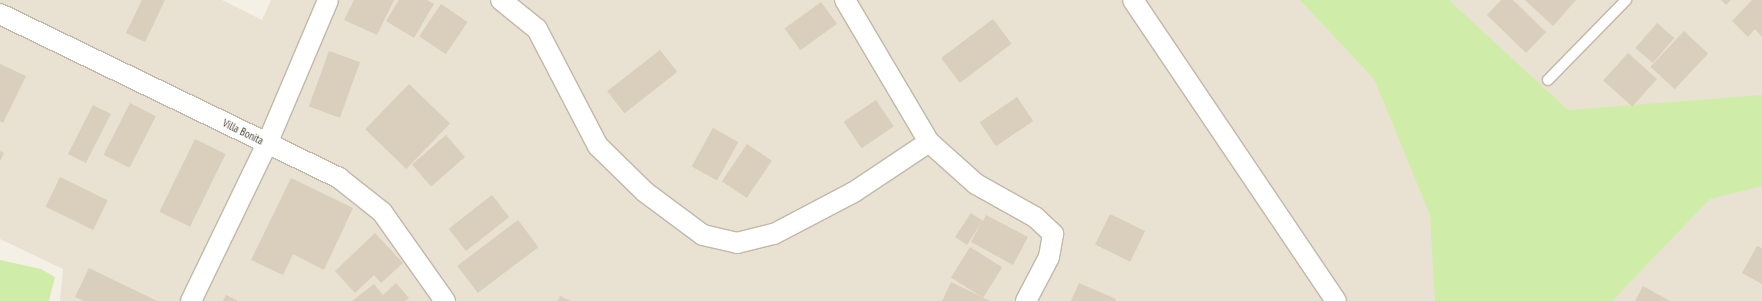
<!DOCTYPE html>
<style>
body{margin:0}
#map{position:relative;width:1762px;height:301px;overflow:hidden;background:#f4f0e5;font-family:"PT Sans Narrow",sans-serif}
div>[style]{position:absolute}
.residential>*{inset:0;background:#e9e2d2}
.green>*{inset:0;background:#cfeda9}
.building>*{inset:0;background:#dacebc;transform-origin:0 0}
.roads{filter:drop-shadow(1px 0 #c1b8a7) drop-shadow(-1px 0 #c1b8a7) drop-shadow(0 1px #c1b8a7) drop-shadow(0 -1px #c1b8a7)}
.lane>*{height:10px;margin:-5px;padding:0 5px;transform-origin:5px;border-radius:5px;background:#fff}
.street>*{height:20px;margin:-10px;padding:0 10px;transform-origin:10px;border-radius:10px;background:#fff}
span{translate:-50% -50%;white-space:nowrap;text-align:center;line-height:1.15;-webkit-text-stroke:3.5px #fff;paint-order:stroke}
.street-label{font-size:11px;color:#484034}
</style>
<div id="map">
<div class="residential">
<i style="clip-path:polygon(0 0,222px 0,262px 20px,271px 0,1762px 0,1762px 301px,60px 301px,63px 269px,0 239px)"></i>
</div>
<div class="green">
<i style="clip-path:polygon(1300px 0,1449px 0,1568px 110px,1762px 95px,1762px 186px,1710px 199px,1612px 301px,1435px 301px,1430px 215px,1374px 79px)"></i>
<i style="clip-path:polygon(0 260px,41px 269px,55px 277px,49px 301px,0 301px)"></i>
</div>
<div class="building">
<i style="clip-path:polygon(142px 0,165px 0,145px 42px,126px 33px)"></i>
<i style="clip-path:polygon(354px 0,394px 0,377px 35px,344px 20px)"></i>
<i style="clip-path:polygon(399px 0,427px 0,434px 4px,414px 38px,386px 21px)"></i>
<i style="clip-path:polygon(1501px 0,1513px 0,1546px 32px,1526px 53px,1487px 15px)"></i>
<i style="clip-path:polygon(1525px 0,1576px 0,1553px 26px)"></i>
<i style="clip-path:polygon(1721px 0,1731px 0,1726px 5px)"></i>
<i style="clip-path:polygon(1752px 0,1762px 0,1762px 37px,1755px 29px,1748px 37px,1732px 21px)"></i>
<i style="left:821px;top:2px;width:27px;height:45px;rotate:54deg"></i>
<i style="left:441px;top:4px;width:32px;height:39px;rotate:34deg"></i>
<i style="left:993px;top:19px;width:31px;height:65px;rotate:53deg"></i>
<i style="left:1657px;top:23px;width:23px;height:33px;rotate:41deg"></i>
<i style="left:1684px;top:31px;width:33px;height:49px;rotate:43deg"></i>
<i style="left:660px;top:50px;width:28px;height:67px;rotate:52deg"></i>
<i style="left:329px;top:51px;width:33px;height:59px;rotate:20deg"></i>
<i style="left:1628px;top:53px;width:39px;height:37px;rotate:42deg"></i>
<i style="clip-path:polygon(0 64px,26px 76px,3px 123px,0 121px)"></i>
<i style="left:409px;top:84px;width:57px;height:63px;rotate:44deg"></i>
<i style="left:1017px;top:97px;width:29px;height:45px;rotate:56deg"></i>
<i style="left:876px;top:100px;width:32px;height:39px;rotate:56deg"></i>
<i style="left:130px;top:103px;width:29px;height:58px;rotate:27deg"></i>
<i style="left:93px;top:105px;width:20px;height:55px;rotate:27deg"></i>
<i style="left:713px;top:128px;width:29px;height:44px;rotate:29deg"></i>
<i style="left:446px;top:135px;width:29px;height:45px;rotate:49deg"></i>
<i style="left:195px;top:139px;width:34px;height:81px;rotate:26deg"></i>
<i style="left:747px;top:144px;width:30px;height:45px;rotate:34deg"></i>
<i style="clip-path:polygon(0 151px,4px 153px,0 161px)"></i>
<i style="left:60px;top:177px;width:53px;height:33px;rotate:26deg"></i>
<i style="clip-path:polygon(291px 178px,353px 208px,324px 270px,293px 254px,283px 275px,251px 260px)"></i>
<i style="left:492px;top:195px;width:28px;height:55px;rotate:52deg"></i>
<i style="clip-path:polygon(971px 213px,983px 221px,986px 215px,1028px 237px,1013px 265px,971px 242px,981px 223px,967px 245px,955px 237px)"></i>
<i style="left:1110px;top:214px;width:39px;height:34px;rotate:26deg"></i>
<i style="left:518px;top:220px;width:34px;height:76px;rotate:53deg"></i>
<i style="clip-path:polygon(375px 233px,403px 263px,381px 283px,374px 275px,355px 293px,335px 271px)"></i>
<i style="clip-path:polygon(1757px 246px,1762px 248px,1762px 284px,1742px 273px)"></i>
<i style="left:970px;top:247px;width:38px;height:36px;rotate:32deg"></i>
<i style="clip-path:polygon(89px 268px,157px 301px,84px 301px,75px 297px)"></i>
<i style="clip-path:polygon(951px 282px,986px 299px,991px 301px,942px 301px)"></i>
<i style="clip-path:polygon(396px 283px,409px 298px,405px 301px,352px 301px,374px 284px,383px 295px)"></i>
<i style="clip-path:polygon(1079px 283px,1116px 299px,1115px 301px,1071px 301px)"></i>
<i style="clip-path:polygon(1643px 286px,1670px 301px,1635px 301px)"></i>
<i style="clip-path:polygon(226px 295px,238px 301px,223px 301px)"></i>
<i style="clip-path:polygon(560px 296px,571px 301px,558px 301px)"></i>
</div>
<div class="roads">
<div class="lane">
<i style="left:1548px;top:80px;width:112px;rotate:-45.7deg"></i>
</div>
<div class="street">
<i style="left:501px;top:0;width:46px;rotate:38.9deg"></i>
<i style="left:537px;top:29px;width:132px;rotate:62.5deg"></i>
<i style="left:598px;top:146px;width:66px;rotate:44.4deg"></i>
<i style="left:645px;top:192px;width:72px;rotate:36.6deg"></i>
<i style="left:703px;top:235px;width:35px;rotate:13deg"></i>
<i style="left:737px;top:243px;width:38px;rotate:-14deg"></i>
<i style="left:774px;top:234px;width:90px;rotate:-27.7deg"></i>
<i style="left:854px;top:192px;width:90px;rotate:-33.7deg"></i>
<i style="left:845px;top:0;width:165px;rotate:59.4deg"></i>
<i style="left:929px;top:142px;width:63px;rotate:41.8deg"></i>
<i style="left:976px;top:184px;width:68px;rotate:29.2deg"></i>
<i style="left:1035px;top:217px;width:25px;rotate:43deg"></i>
<i style="left:1053px;top:234px;width:23px;rotate:100deg"></i>
<i style="left:1049px;top:257px;width:50px;rotate:117.6deg"></i>
<i style="left:1133px;top:0;width:363px;rotate:56deg"></i>
<i style="left:0;top:14px;width:377px;rotate:25.8deg"></i>
<i style="left:339px;top:178px;width:55px;rotate:38.3deg"></i>
<i style="left:382px;top:212px;width:109px;rotate:54.7deg"></i>
<i style="left:191px;top:301px;width:174px;rotate:-64.2deg"></i>
<i style="left:267px;top:144px;width:156px;rotate:-67deg"></i>
</div>
</div>
<div class="street-label">
<span style="left:243px;top:132px;rotate:26deg">Villa Bonita</span>
</div>
</div>
